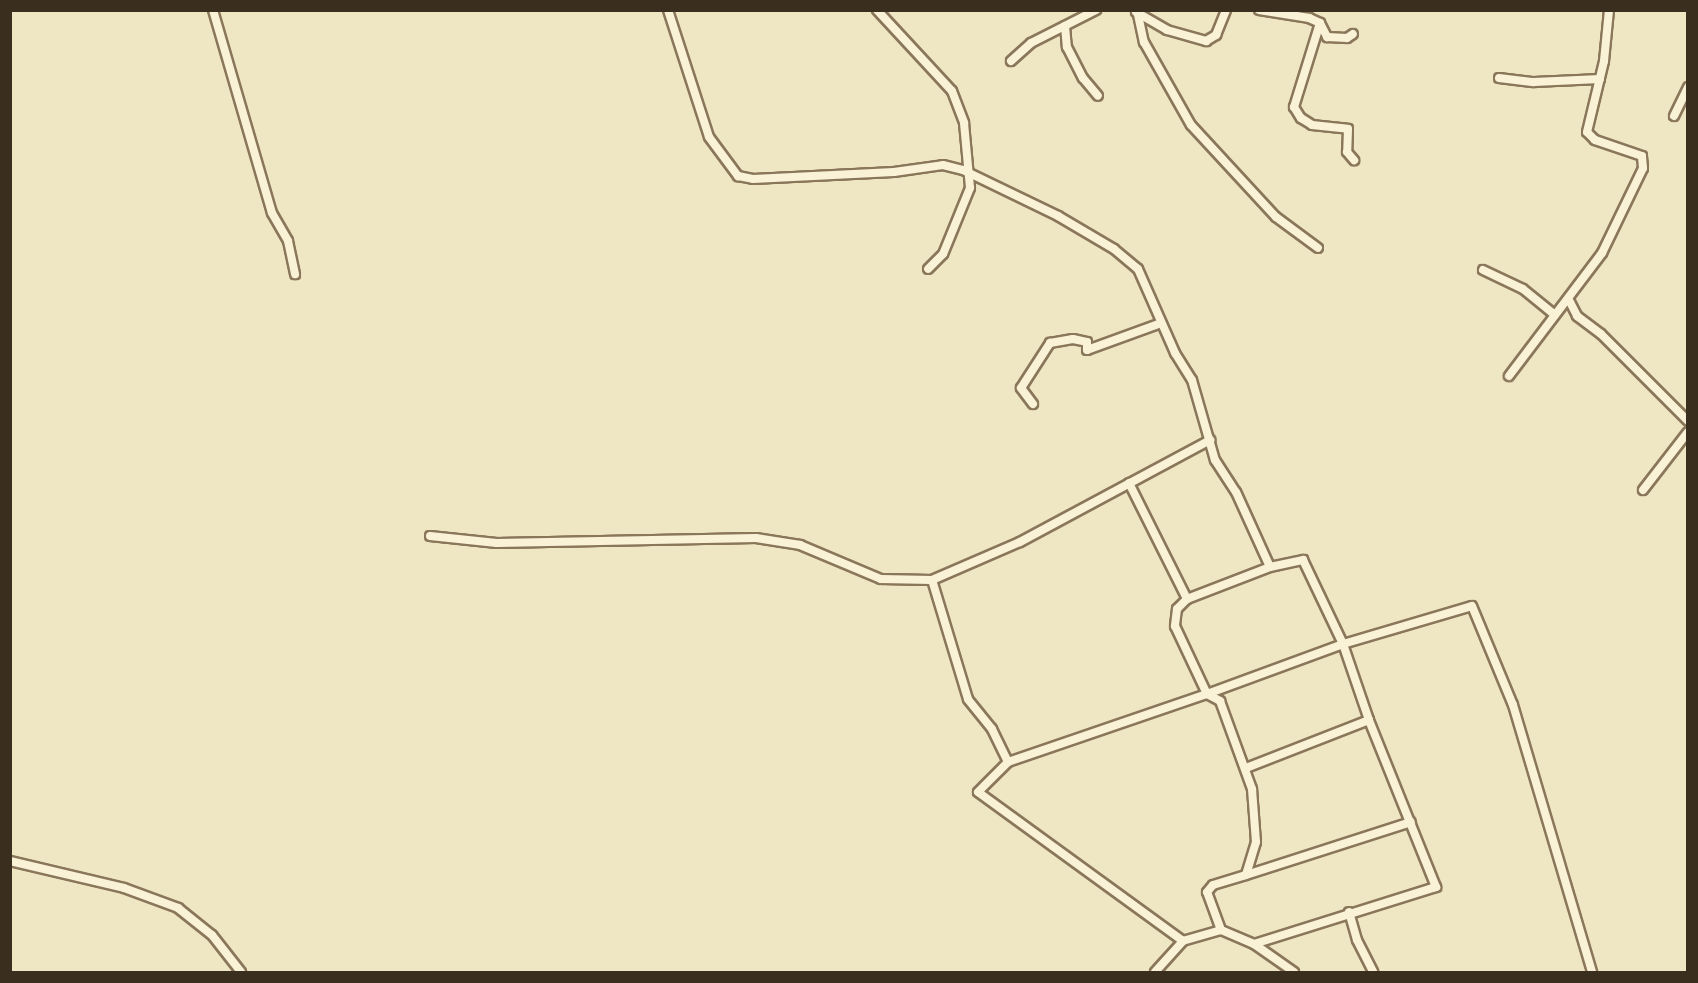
<!DOCTYPE html>
<style>
body{margin:0}
#map{position:relative;width:1698px;height:983px;overflow:hidden;background:#efe6c4;font-family:Merriweather,serif}
div>[style]{position:absolute}
.roads{filter:drop-shadow(2px 0 #8a775a) drop-shadow(-2px 0 #8a775a) drop-shadow(0 2px #8a775a) drop-shadow(0 -2px #8a775a)}
.minor>*{height:8px;margin:-4px;padding:0 4px;transform-origin:4px;border-radius:4px;background:#f9f2d7}
span{translate:-50% -50%;white-space:nowrap;text-align:center;line-height:1.15;-webkit-text-stroke:5px #f6efd3;paint-order:stroke}
.frame{position:absolute;inset:0;border:12px solid #3a2e1e;pointer-events:none}
</style>
<div id="map">
<div class="roads">
<div class="minor">
<i style="left:213px;top:10px;width:211px;rotate:73.8deg"></i>
<i style="left:272px;top:213px;width:32px;rotate:60deg"></i>
<i style="left:288px;top:241px;width:34px;rotate:78deg"></i>
<i style="left:668px;top:10px;width:133px;rotate:72.1deg"></i>
<i style="left:709px;top:137px;width:49px;rotate:53.4deg"></i>
<i style="left:738px;top:176px;width:15px;rotate:11deg"></i>
<i style="left:753px;top:179px;width:141px;rotate:-2.8deg"></i>
<i style="left:894px;top:172px;width:49px;rotate:-8.1deg"></i>
<i style="left:943px;top:165px;width:21px;rotate:14deg"></i>
<i style="left:963px;top:170px;width:106px;rotate:25.8deg"></i>
<i style="left:1058px;top:216px;width:65px;rotate:30.5deg"></i>
<i style="left:1114px;top:249px;width:31px;rotate:40deg"></i>
<i style="left:1138px;top:269px;width:92px;rotate:66.2deg"></i>
<i style="left:1175px;top:353px;width:32px;rotate:58deg"></i>
<i style="left:1192px;top:380px;width:83px;rotate:74deg"></i>
<i style="left:1215px;top:460px;width:38px;rotate:57deg"></i>
<i style="left:1236px;top:492px;width:82px;rotate:65.6deg"></i>
<i style="left:1270px;top:567px;width:34px;rotate:-12deg"></i>
<i style="left:1303px;top:560px;width:93px;rotate:64.5deg"></i>
<i style="left:1343px;top:644px;width:80px;rotate:71.1deg"></i>
<i style="left:1369px;top:720px;width:132px;rotate:158.7deg"></i>
<i style="left:877px;top:10px;width:110px;rotate:47.2deg"></i>
<i style="left:952px;top:91px;width:34px;rotate:69deg"></i>
<i style="left:964px;top:123px;width:65px;rotate:84.7deg"></i>
<i style="left:970px;top:188px;width:71px;rotate:112.2deg"></i>
<i style="left:943px;top:254px;width:21px;rotate:135deg"></i>
<i style="left:1137px;top:10px;width:33px;rotate:78deg"></i>
<i style="left:1144px;top:42px;width:95px;rotate:60.5deg"></i>
<i style="left:1191px;top:125px;width:125px;rotate:47.3deg"></i>
<i style="left:1276px;top:217px;width:52px;rotate:36.4deg"></i>
<i style="left:1259px;top:10px;width:51px;rotate:9.1deg"></i>
<i style="left:1309px;top:18px;width:12px;rotate:24deg"></i>
<i style="left:1320px;top:23px;width:16px;rotate:63deg"></i>
<i style="left:1327px;top:37px;width:20px;rotate:3deg"></i>
<i style="left:1347px;top:38px;width:7px;rotate:-34deg"></i>
<i style="left:1136px;top:12px;width:36px;rotate:30deg"></i>
<i style="left:1167px;top:30px;width:41px;rotate:15.8deg"></i>
<i style="left:1206px;top:41px;width:12px;rotate:-31deg"></i>
<i style="left:1216px;top:35px;width:27px;rotate:-68deg"></i>
<i style="left:1320px;top:23px;width:88px;rotate:107.2deg"></i>
<i style="left:1294px;top:107px;width:13px;rotate:58deg"></i>
<i style="left:1301px;top:118px;width:13px;rotate:32deg"></i>
<i style="left:1312px;top:125px;width:36px;rotate:6deg"></i>
<i style="left:1348px;top:129px;width:23px;rotate:92deg"></i>
<i style="left:1347px;top:152px;width:11px;rotate:49deg"></i>
<i style="left:1065px;top:26px;width:21px;rotate:85deg"></i>
<i style="left:1067px;top:47px;width:35px;rotate:63deg"></i>
<i style="left:1083px;top:78px;width:23px;rotate:50deg"></i>
<i style="left:1011px;top:61px;width:27px;rotate:-42deg"></i>
<i style="left:1031px;top:43px;width:73px;rotate:-26.9deg"></i>
<i style="left:1499px;top:78px;width:35px;rotate:7deg"></i>
<i style="left:1534px;top:82px;width:66px;rotate:-2.6deg"></i>
<i style="left:1674px;top:116px;width:32px;rotate:-64deg"></i>
<i style="left:1483px;top:270px;width:44px;rotate:25.4deg"></i>
<i style="left:1523px;top:289px;width:41px;rotate:39.1deg"></i>
<i style="left:1569px;top:300px;width:18px;rotate:63deg"></i>
<i style="left:1577px;top:316px;width:30px;rotate:37deg"></i>
<i style="left:1601px;top:334px;width:123px;rotate:45deg"></i>
<i style="left:1509px;top:376px;width:154px;rotate:-52.9deg"></i>
<i style="left:1602px;top:253px;width:94px;rotate:-64.2deg"></i>
<i style="left:1643px;top:168px;width:12px;rotate:-95deg"></i>
<i style="left:1642px;top:156px;width:50px;rotate:-161.2deg"></i>
<i style="left:1595px;top:140px;width:11px;rotate:-135deg"></i>
<i style="left:1587px;top:132px;width:73px;rotate:-76.5deg"></i>
<i style="left:1604px;top:61px;width:51px;rotate:-84.4deg"></i>
<i style="left:1033px;top:404px;width:20px;rotate:-127deg"></i>
<i style="left:1021px;top:388px;width:54px;rotate:-57.2deg"></i>
<i style="left:1050px;top:343px;width:23px;rotate:-10deg"></i>
<i style="left:1073px;top:339px;width:14px;rotate:12deg"></i>
<i style="left:1087px;top:342px;width:8px;rotate:90deg"></i>
<i style="left:1087px;top:350px;width:79px;rotate:-20deg"></i>
<i style="left:1129px;top:483px;width:130px;rotate:63.4deg"></i>
<i style="left:1643px;top:490px;width:73px;rotate:-52.2deg"></i>
<i style="left:430px;top:536px;width:67px;rotate:6deg"></i>
<i style="left:497px;top:543px;width:259px;rotate:-1.1deg"></i>
<i style="left:756px;top:538px;width:45px;rotate:9deg"></i>
<i style="left:800px;top:545px;width:88px;rotate:22.8deg"></i>
<i style="left:881px;top:579px;width:51px;rotate:1.1deg"></i>
<i style="left:1270px;top:567px;width:89px;rotate:158.9deg"></i>
<i style="left:1187px;top:599px;width:14px;rotate:135deg"></i>
<i style="left:1177px;top:609px;width:17px;rotate:97deg"></i>
<i style="left:1175px;top:626px;width:75px;rotate:64.8deg"></i>
<i style="left:1207px;top:694px;width:145px;rotate:-20.2deg"></i>
<i style="left:1343px;top:644px;width:134px;rotate:-16.4deg"></i>
<i style="left:1472px;top:606px;width:107px;rotate:67.5deg"></i>
<i style="left:1513px;top:705px;width:278px;rotate:73.5deg"></i>
<i style="left:1008px;top:762px;width:37px;rotate:-116deg"></i>
<i style="left:992px;top:729px;width:38px;rotate:-129deg"></i>
<i style="left:968px;top:699px;width:124px;rotate:-106.8deg"></i>
<i style="left:932px;top:580px;width:96px;rotate:-23.4deg"></i>
<i style="left:1020px;top:542px;width:216px;rotate:-28.2deg"></i>
<i style="left:10px;top:861px;width:117px;rotate:13.3deg"></i>
<i style="left:124px;top:888px;width:58px;rotate:20.3deg"></i>
<i style="left:178px;top:908px;width:43px;rotate:38.5deg"></i>
<i style="left:212px;top:935px;width:47px;rotate:51.9deg"></i>
<i style="left:1349px;top:912px;width:29px;rotate:74deg"></i>
<i style="left:1357px;top:940px;width:36px;rotate:63deg"></i>
<i style="left:1221px;top:930px;width:40px;rotate:-110.2deg"></i>
<i style="left:1207px;top:892px;width:9px;rotate:-49deg"></i>
<i style="left:1213px;top:885px;width:34px;rotate:-17deg"></i>
<i style="left:1254px;top:944px;width:191px;rotate:-17.4deg"></i>
<i style="left:1436px;top:887px;width:180px;rotate:-111.9deg"></i>
<i style="left:1155px;top:972px;width:42px;rotate:-47.9deg"></i>
<i style="left:1294px;top:972px;width:49px;rotate:-145deg"></i>
<i style="left:1254px;top:944px;width:36px;rotate:-157deg"></i>
<i style="left:1221px;top:930px;width:40px;rotate:164deg"></i>
<i style="left:1183px;top:941px;width:253px;rotate:-144deg"></i>
<i style="left:978px;top:792px;width:42px;rotate:-45deg"></i>
<i style="left:1008px;top:762px;width:210px;rotate:-18.9deg"></i>
<i style="left:1207px;top:694px;width:15px;rotate:28deg"></i>
<i style="left:1220px;top:701px;width:94px;rotate:70deg"></i>
<i style="left:1252px;top:789px;width:53px;rotate:85.7deg"></i>
<i style="left:1256px;top:842px;width:34px;rotate:107deg"></i>
<i style="left:1246px;top:875px;width:173px;rotate:-17.8deg"></i>
</div>
</div>
<div class="frame"></div>
</div>
